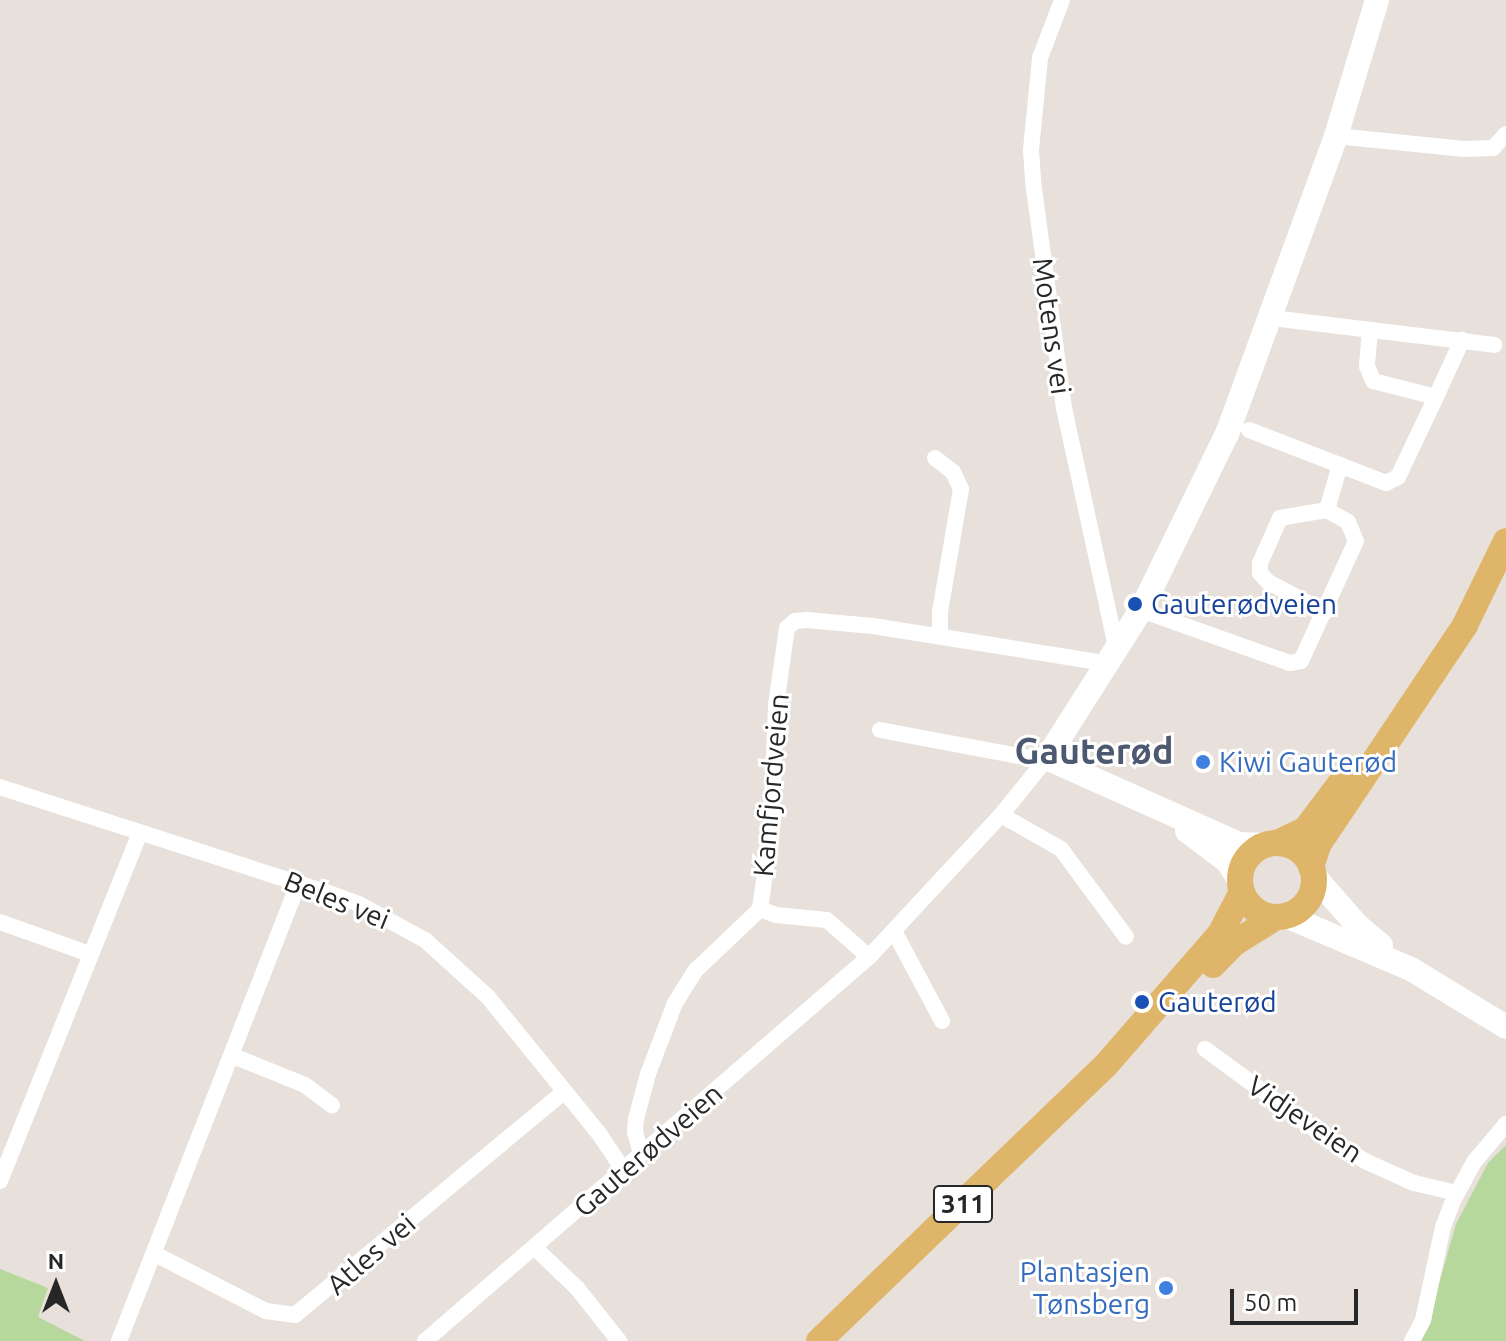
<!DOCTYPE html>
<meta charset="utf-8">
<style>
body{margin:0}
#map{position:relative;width:1506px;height:1341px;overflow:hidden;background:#e8e0da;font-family:Ubuntu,sans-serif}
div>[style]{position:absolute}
.green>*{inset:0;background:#b7d89c}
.street>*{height:16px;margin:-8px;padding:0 8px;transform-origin:8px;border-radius:8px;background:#fff}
.secondary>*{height:24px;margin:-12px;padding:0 12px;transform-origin:12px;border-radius:12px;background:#fff}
.primary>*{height:26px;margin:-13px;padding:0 13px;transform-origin:13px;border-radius:13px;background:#deb569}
.primary>.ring{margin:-13px;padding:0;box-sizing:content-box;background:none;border:26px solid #deb569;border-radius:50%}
.dots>*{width:22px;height:22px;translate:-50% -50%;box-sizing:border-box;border:4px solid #fff;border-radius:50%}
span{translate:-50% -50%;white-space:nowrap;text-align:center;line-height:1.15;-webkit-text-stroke:6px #fff;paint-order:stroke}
.shield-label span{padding:2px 6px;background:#fff;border:2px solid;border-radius:6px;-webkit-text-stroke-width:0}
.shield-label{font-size:26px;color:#272727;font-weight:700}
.street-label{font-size:28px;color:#272727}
.transit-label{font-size:28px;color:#164399}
.left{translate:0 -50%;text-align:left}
.shop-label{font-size:28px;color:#366cbe}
.right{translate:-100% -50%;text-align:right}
.district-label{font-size:36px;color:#4d5871;font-weight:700}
.north{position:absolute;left:16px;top:1245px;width:80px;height:80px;-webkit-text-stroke:6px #fff;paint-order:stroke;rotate:0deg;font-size:22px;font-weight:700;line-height:32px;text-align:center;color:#272727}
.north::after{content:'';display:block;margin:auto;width:28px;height:36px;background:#272727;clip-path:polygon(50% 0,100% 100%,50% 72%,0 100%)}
.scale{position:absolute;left:1230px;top:1289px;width:128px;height:36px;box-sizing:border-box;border:4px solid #272727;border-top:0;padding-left:10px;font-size:24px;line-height:28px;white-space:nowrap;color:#272727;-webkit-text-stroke:6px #fff;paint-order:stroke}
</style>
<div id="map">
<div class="green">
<i style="clip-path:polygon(1506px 1145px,1506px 1341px,1415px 1341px,1434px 1301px,1456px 1224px,1488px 1163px)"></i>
<i style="clip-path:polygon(0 1269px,48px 1288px,38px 1317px,85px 1341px,0 1341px)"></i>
</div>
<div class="street">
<i style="left:1062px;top:0;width:62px;rotate:110.8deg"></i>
<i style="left:1040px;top:58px;width:92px;rotate:95.6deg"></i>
<i style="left:1031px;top:150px;width:39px;rotate:86deg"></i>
<i style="left:1034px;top:189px;width:221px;rotate:82.2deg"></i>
<i style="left:1064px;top:408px;width:249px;rotate:77.7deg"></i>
<i style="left:1336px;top:136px;width:129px;rotate:5.8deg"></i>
<i style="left:1464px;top:149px;width:29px;rotate:-2deg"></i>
<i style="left:1493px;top:148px;width:19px;rotate:-47deg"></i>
<i style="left:1272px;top:318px;width:224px;rotate:6.9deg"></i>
<i style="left:1370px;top:330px;width:36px;rotate:95deg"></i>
<i style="left:1367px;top:366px;width:16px;rotate:68deg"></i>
<i style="left:1373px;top:381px;width:65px;rotate:14.3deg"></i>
<i style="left:1436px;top:397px;width:63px;rotate:-65.5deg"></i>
<i style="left:1249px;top:430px;width:147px;rotate:21.1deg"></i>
<i style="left:1386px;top:483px;width:13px;rotate:-27deg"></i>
<i style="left:1398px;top:477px;width:89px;rotate:-64.6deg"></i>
<i style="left:935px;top:458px;width:23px;rotate:38deg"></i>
<i style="left:953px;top:472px;width:19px;rotate:65deg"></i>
<i style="left:961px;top:489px;width:125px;rotate:99.7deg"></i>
<i style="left:940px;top:612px;width:24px;rotate:90deg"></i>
<i style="left:1141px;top:610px;width:158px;rotate:19.6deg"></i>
<i style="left:1290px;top:663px;width:11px;rotate:-10deg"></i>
<i style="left:1301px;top:661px;width:132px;rotate:-65.4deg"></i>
<i style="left:1356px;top:541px;width:21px;rotate:-113deg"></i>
<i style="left:1348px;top:522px;width:24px;rotate:-150deg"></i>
<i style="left:1325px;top:612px;width:64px;rotate:-152.2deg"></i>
<i style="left:1268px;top:582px;width:12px;rotate:-132deg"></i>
<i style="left:1260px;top:573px;width:10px;rotate:-90deg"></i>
<i style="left:1260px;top:563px;width:49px;rotate:-66deg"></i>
<i style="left:1280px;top:518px;width:48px;rotate:-9.7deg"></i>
<i style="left:1327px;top:510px;width:47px;rotate:-73.9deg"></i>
<i style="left:880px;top:730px;width:168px;rotate:10.6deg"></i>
<i style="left:0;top:787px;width:342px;rotate:17.9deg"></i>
<i style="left:326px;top:892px;width:35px;rotate:20deg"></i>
<i style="left:359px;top:904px;width:75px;rotate:28.6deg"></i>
<i style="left:425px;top:940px;width:85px;rotate:42.1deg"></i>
<i style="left:488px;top:997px;width:178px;rotate:50.9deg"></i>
<i style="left:600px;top:1135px;width:43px;rotate:56.3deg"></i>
<i style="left:1001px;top:815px;width:69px;rotate:29.5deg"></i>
<i style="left:1061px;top:849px;width:109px;rotate:53.5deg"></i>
<i style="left:760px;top:909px;width:17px;rotate:21deg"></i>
<i style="left:776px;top:915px;width:51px;rotate:5.6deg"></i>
<i style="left:827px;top:920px;width:56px;rotate:41.4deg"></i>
<i style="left:0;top:922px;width:96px;rotate:19.6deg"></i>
<i style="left:894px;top:931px;width:102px;rotate:61.9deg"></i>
<i style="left:1205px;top:1049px;width:157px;rotate:36.2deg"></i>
<i style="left:1332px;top:1142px;width:40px;rotate:29.7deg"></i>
<i style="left:1367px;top:1162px;width:51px;rotate:24.1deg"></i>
<i style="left:1414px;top:1183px;width:44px;rotate:13.1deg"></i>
<i style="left:233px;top:1056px;width:78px;rotate:21.9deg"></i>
<i style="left:305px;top:1085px;width:34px;rotate:37deg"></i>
<i style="left:641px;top:1154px;width:23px;rotate:-105deg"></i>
<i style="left:635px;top:1132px;width:13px;rotate:-86deg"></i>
<i style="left:636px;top:1119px;width:47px;rotate:-75.1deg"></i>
<i style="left:648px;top:1074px;width:76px;rotate:-69.2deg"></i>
<i style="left:675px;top:1003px;width:39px;rotate:-58deg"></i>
<i style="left:696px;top:970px;width:88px;rotate:-43.6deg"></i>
<i style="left:760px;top:909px;width:78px;rotate:-81.9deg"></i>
<i style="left:771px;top:832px;width:127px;rotate:-87.7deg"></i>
<i style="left:776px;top:705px;width:78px;rotate:-81.9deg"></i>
<i style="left:787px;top:628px;width:11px;rotate:-41deg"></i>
<i style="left:795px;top:621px;width:12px;rotate:-5deg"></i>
<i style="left:807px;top:620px;width:66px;rotate:5.2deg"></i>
<i style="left:873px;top:626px;width:240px;rotate:9.1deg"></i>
<i style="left:0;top:1181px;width:376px;rotate:-68.1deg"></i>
<i style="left:535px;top:1248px;width:58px;rotate:43.6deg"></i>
<i style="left:577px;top:1288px;width:68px;rotate:51.6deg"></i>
<i style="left:155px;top:1254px;width:125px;rotate:27.2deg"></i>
<i style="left:266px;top:1311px;width:29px;rotate:8deg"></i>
<i style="left:295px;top:1315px;width:349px;rotate:-39.7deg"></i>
<i style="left:119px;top:1341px;width:491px;rotate:-68.6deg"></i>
<i style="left:425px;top:1341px;width:587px;rotate:-40.86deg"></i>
<i style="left:869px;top:957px;width:194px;rotate:-47.1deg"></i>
<i style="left:1001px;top:815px;width:73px;rotate:-51.1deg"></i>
<i style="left:1412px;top:1341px;width:24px;rotate:-62deg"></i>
<i style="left:1423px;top:1320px;width:95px;rotate:-77.9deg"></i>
<i style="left:1443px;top:1227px;width:30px;rotate:-69deg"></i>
<i style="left:1454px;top:1199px;width:42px;rotate:-61.6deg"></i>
<i style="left:1474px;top:1162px;width:50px;rotate:-49.9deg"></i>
</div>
<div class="secondary">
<i style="left:1187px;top:831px;width:51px;rotate:37.1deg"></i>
<i style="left:1228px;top:862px;width:22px;rotate:58deg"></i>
<i style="left:1265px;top:845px;width:26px;rotate:-178deg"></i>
<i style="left:1239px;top:844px;width:210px;rotate:-155.9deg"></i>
<i style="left:1047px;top:758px;width:175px;rotate:-57.6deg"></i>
<i style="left:1141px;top:610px;width:196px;rotate:-64deg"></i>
<i style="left:1227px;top:434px;width:317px;rotate:-69.9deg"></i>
<i style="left:1336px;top:136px;width:142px;rotate:-73.2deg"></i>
<i style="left:1314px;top:876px;width:67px;rotate:48.7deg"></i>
<i style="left:1358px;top:926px;width:30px;rotate:40deg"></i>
<i style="left:1286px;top:916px;width:136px;rotate:23deg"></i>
<i style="left:1411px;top:969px;width:111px;rotate:31.4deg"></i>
</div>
<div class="primary">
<i style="left:1277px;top:843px;width:31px;rotate:-25deg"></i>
<i style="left:1305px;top:830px;width:61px;rotate:-52.9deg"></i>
<i class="ring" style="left:1240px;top:843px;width:48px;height:48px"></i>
<i style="left:1311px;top:867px;width:23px;rotate:-72deg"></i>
<i style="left:1318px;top:845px;width:265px;rotate:-56.2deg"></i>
<i style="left:1465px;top:625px;width:93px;rotate:-64deg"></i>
<i style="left:1213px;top:965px;width:29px;rotate:-46deg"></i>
<i style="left:1233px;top:944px;width:51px;rotate:-32.1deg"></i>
<i style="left:819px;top:1341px;width:398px;rotate:-43.9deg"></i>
<i style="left:1106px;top:1065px;width:174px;rotate:-49deg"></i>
<i style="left:1220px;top:934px;width:47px;rotate:-62.4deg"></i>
</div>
<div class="dots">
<i style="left:1135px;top:604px;background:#1a4fb4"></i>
<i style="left:1203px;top:762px;background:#3f7fe0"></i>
<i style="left:1142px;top:1002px;background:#1a4fb4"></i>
<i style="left:1166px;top:1288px;background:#3f7fe0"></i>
</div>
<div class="shield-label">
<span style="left:963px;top:1204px">311</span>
</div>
<div class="street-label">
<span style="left:1052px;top:326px;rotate:82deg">Motens vei</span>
<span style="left:771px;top:785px;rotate:-85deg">Kamfjordveien</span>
<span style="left:337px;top:900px;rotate:22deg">Beles vei</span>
<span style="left:1305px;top:1119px;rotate:34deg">Vidjeveien</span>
<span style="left:648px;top:1150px;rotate:-41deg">Gauterødveien</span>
<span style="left:371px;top:1254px;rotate:-41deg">Atles vei</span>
</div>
<div class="transit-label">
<span class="left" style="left:1151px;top:604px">Gauterødveien</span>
<span class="left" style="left:1158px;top:1002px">Gauterød</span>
</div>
<div class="shop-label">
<span class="left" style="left:1219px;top:762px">Kiwi Gauterød</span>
<span class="right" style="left:1150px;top:1288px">Plantasjen<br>Tønsberg</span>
</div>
<div class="district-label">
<span style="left:1094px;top:751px">Gauterød</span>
</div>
<div class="north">N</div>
<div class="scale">50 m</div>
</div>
